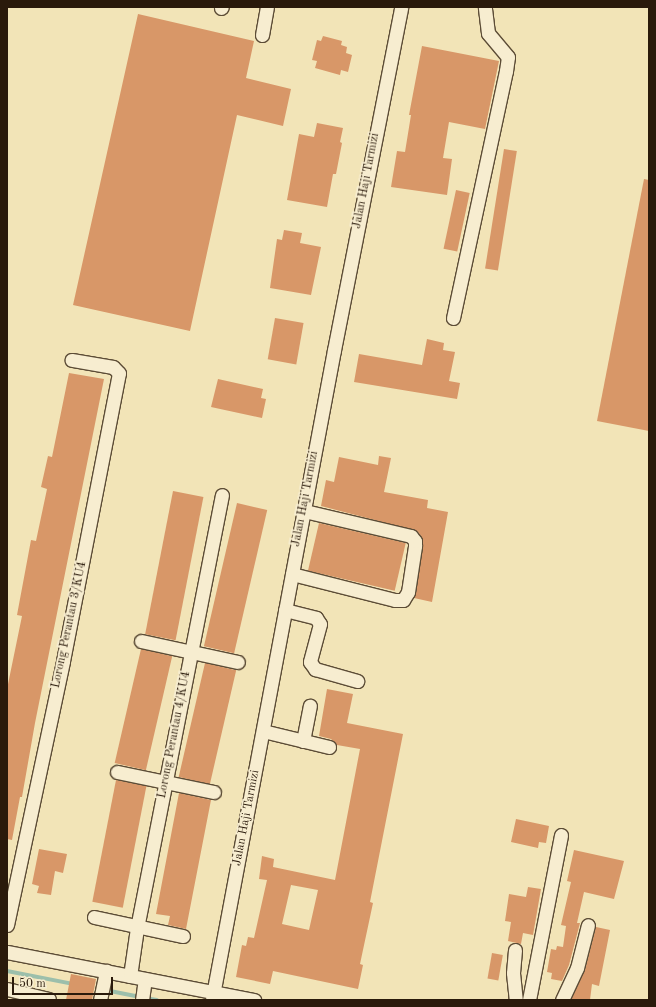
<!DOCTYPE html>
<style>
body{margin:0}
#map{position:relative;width:656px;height:1007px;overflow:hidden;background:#f2e4b7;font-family:"Old Standard TT",serif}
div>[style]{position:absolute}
.stream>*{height:4px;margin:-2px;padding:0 2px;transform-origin:2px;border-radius:2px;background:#9cbfab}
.building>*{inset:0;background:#d89768;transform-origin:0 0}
.roads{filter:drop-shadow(1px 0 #5c4c36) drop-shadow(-1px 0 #5c4c36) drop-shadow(0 1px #5c4c36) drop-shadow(0 -1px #5c4c36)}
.minor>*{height:13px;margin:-6.5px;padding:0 6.5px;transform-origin:6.5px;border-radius:6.5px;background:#f7edd0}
span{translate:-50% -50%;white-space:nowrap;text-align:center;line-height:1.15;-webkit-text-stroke:3.5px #f7edd0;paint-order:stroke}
.street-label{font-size:12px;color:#2a1a0b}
.frame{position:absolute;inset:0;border:8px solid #2a1a0b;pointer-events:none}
.scale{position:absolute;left:12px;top:977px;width:101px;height:18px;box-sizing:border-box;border:2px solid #2a1a0b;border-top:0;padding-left:5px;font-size:12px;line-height:14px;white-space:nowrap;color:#2a1a0b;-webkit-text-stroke:3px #f7edd0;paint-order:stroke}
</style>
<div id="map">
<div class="stream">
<i style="left:7px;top:971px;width:67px;rotate:11.1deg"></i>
<i style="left:110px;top:991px;width:31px;rotate:11deg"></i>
<i style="left:145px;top:998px;width:12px;rotate:9deg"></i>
</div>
<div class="building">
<i style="clip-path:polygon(138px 14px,254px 41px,246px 78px,291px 89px,283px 126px,237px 115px,190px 331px,73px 305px)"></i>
<i style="clip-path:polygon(323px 36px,342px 41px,341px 45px,347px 47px,346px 53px,352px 55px,348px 72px,341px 70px,340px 75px,315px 68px,317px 61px,312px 60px,317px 40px,321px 41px)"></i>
<i style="clip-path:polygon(422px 46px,499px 61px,485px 129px,449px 122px,443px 158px,452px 159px,447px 195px,391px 187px,397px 151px,405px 152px,411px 115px,409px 115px)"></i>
<i style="clip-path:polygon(317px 123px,343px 128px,340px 142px,342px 143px,336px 174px,333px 174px,327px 207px,287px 200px,299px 134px,314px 137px)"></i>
<i style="left:504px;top:149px;width:13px;height:121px;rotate:9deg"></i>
<i style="clip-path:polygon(644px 179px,649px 180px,649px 431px,597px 421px)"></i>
<i style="left:456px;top:190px;width:14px;height:60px;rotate:12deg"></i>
<i style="clip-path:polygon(284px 230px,302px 233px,300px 243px,321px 247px,311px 295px,270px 288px,277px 239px,282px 240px)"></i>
<i style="left:275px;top:318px;width:29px;height:42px;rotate:10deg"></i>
<i style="clip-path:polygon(427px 339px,444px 343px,443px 350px,455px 352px,449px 381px,460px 383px,457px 399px,354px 382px,359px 354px,422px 365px)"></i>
<i style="clip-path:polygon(69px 373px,104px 379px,35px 723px,22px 797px,20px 797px,12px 840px,7px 839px,7px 689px,22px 616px,17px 615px,31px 540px,36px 541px,47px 489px,41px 487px,48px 456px,52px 457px)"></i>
<i style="clip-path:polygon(218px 379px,263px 389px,261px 398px,266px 399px,262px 418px,211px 407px)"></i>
<i style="clip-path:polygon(379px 456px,391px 458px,384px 492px,428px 500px,427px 508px,448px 512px,432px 602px,414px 598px,416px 593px,423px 546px,421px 536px,417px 531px,321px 506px,326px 480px,334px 482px,339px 457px,378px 465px)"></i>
<i style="left:173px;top:491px;width:31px;height:146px;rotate:11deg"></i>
<i style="left:237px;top:503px;width:31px;height:147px;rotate:13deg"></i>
<i style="left:319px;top:523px;width:89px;height:49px;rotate:13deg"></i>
<i style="left:141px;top:649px;width:32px;height:117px;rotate:13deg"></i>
<i style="left:205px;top:663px;width:32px;height:117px;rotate:13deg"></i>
<i style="clip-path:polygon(evenodd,327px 689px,353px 694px,347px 723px,403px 734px,370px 902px,373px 903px,360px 964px,363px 965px,358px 989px,273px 971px,270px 984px,236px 977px,242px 945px,246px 946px,248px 937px,254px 938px,267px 880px,259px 879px,262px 856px,274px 859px,273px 867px,335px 880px,360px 749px,337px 745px,331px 739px,319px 736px,327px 689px,291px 885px,318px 890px,309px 930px,282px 924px,291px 885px)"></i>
<i style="left:116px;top:780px;width:31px;height:124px;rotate:11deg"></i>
<i style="clip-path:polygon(179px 793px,211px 800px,186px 929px,168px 925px,170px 916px,156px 914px)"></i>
<i style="clip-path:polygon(516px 819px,549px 826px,546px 843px,539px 842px,538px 848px,511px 842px)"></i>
<i style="clip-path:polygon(39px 849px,67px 854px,63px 873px,55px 871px,51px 895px,37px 893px,39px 886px,32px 884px)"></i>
<i style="clip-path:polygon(574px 850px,624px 861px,614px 899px,584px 892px,577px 923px,580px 923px,569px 965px,562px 981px,551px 979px,552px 973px,547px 972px,551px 949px,556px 950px,557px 946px,563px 947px,566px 926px,561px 925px,571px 882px,567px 881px)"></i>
<i style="clip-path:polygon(528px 887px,541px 889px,533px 935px,523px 933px,521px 944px,508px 941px,511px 922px,505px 921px,509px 894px,526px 897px)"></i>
<i style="clip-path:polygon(596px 927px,610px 930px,599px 986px,592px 984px,590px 1000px,571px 1000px,585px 970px)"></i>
<i style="left:492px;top:953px;width:11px;height:26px;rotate:10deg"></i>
<i style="clip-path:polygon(71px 974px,96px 979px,92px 1000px,66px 1000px)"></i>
</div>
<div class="roads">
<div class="minor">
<i style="left:221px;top:8px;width:1px;rotate:-45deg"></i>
<i style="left:262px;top:35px;width:28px;rotate:-80deg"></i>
<i style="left:453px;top:318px;width:253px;rotate:-77.9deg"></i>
<i style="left:506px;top:71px;width:14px;rotate:-82deg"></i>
<i style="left:508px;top:57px;width:31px;rotate:-130deg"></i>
<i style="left:488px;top:33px;width:26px;rotate:-97deg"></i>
<i style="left:292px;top:574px;width:106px;rotate:14.2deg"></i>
<i style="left:395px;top:600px;width:8px"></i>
<i style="left:403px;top:600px;width:9px;rotate:-58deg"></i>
<i style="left:408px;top:592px;width:47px;rotate:-81.3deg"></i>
<i style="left:415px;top:546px;width:5px;rotate:-90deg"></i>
<i style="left:415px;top:541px;width:6px;rotate:-129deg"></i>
<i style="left:411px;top:536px;width:110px;rotate:-166.8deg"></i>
<i style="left:285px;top:610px;width:32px;rotate:14deg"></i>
<i style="left:316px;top:618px;width:7px;rotate:56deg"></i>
<i style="left:320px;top:624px;width:39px;rotate:105deg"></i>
<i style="left:310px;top:662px;width:9px;rotate:54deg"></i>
<i style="left:315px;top:669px;width:44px;rotate:15.9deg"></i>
<i style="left:141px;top:641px;width:99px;rotate:12.2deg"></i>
<i style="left:263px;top:731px;width:68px;rotate:13.6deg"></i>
<i style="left:303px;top:741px;width:36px;rotate:-79deg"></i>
<i style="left:117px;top:772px;width:99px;rotate:11.7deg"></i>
<i style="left:94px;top:917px;width:91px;rotate:12.1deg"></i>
<i style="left:7px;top:925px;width:270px;rotate:-78deg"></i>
<i style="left:63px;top:661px;width:293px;rotate:-79deg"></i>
<i style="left:119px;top:373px;width:8px;rotate:-135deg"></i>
<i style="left:113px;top:367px;width:42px;rotate:-170.3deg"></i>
<i style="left:515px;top:950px;width:23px;rotate:95deg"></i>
<i style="left:513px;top:973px;width:27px;rotate:84deg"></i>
<i style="left:7px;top:952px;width:252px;rotate:11deg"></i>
<i style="left:130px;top:976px;width:49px;rotate:-81.7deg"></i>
<i style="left:137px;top:928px;width:441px;rotate:-78.9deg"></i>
<i style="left:7px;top:989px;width:43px;rotate:13.4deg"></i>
<i style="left:100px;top:1000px;width:30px;rotate:-78deg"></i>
<i style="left:142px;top:1000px;width:21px;rotate:-82deg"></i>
<i style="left:212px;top:1000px;width:661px;rotate:-79.37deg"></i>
<i style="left:334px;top:350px;width:349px;rotate:-78.9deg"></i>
<i style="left:529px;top:1000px;width:168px;rotate:-79deg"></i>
<i style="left:562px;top:1000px;width:35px;rotate:-65deg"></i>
<i style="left:577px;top:968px;width:44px;rotate:-75.7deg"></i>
</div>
</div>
<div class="street-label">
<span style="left:367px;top:181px;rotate:-79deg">Jalan Haji Tarmizi</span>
<span style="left:306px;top:499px;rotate:-79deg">Jalan Haji Tarmizi</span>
<span style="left:70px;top:625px;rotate:-78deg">Lorong Perantau 3/KU4</span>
<span style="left:175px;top:735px;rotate:-79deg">Lorong Perantau 4/KU4</span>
<span style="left:247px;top:818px;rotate:-79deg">Jalan Haji Tarmizi</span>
</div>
<div class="frame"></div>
<div class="scale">50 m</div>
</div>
